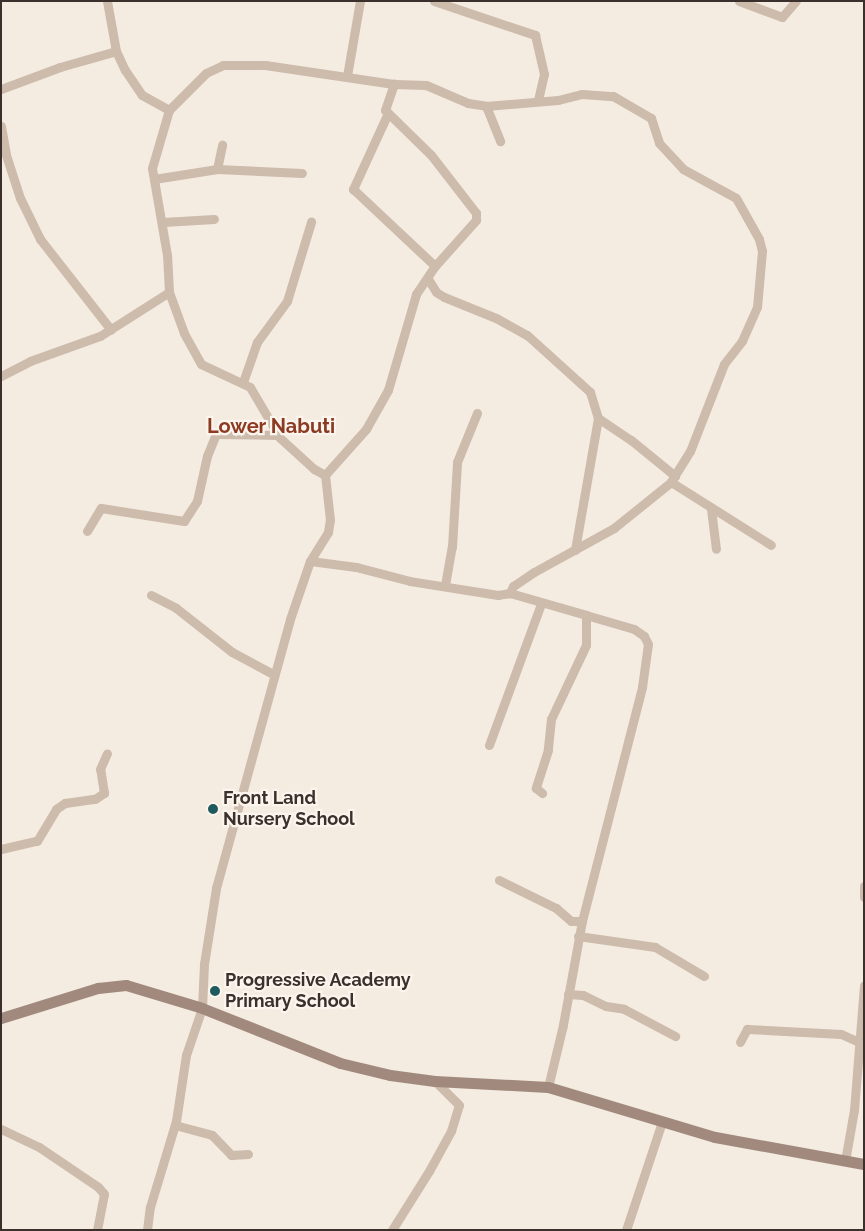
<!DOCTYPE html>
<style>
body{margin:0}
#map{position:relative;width:865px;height:1231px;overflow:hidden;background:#f4ebe1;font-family:Raleway,sans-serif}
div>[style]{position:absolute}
.street>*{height:9px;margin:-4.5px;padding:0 4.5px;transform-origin:4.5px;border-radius:4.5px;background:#cdbbac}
.secondary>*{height:11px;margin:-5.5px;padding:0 5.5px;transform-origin:5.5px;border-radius:5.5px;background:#a18a7d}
.dots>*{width:14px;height:14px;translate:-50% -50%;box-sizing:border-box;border:2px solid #fbf5ee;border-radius:50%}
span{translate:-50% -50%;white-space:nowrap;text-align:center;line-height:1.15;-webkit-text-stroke:4.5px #fbf5ee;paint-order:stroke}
.poi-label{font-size:18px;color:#3b302b;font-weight:700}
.left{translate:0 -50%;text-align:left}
.quarter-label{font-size:20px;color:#8c3b22;font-weight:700}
.frame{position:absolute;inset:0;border:2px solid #3b302b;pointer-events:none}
</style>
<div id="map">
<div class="street">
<i style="left:107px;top:1px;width:51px;rotate:79.8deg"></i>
<i style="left:116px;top:51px;width:21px;rotate:65deg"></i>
<i style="left:125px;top:70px;width:30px;rotate:56deg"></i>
<i style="left:142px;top:95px;width:31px;rotate:29deg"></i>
<i style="left:434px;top:1px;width:107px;rotate:18.6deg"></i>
<i style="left:535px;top:35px;width:40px;rotate:77deg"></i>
<i style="left:544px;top:74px;width:27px;rotate:103deg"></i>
<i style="left:739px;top:1px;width:46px;rotate:20.4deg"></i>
<i style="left:782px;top:17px;width:21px;rotate:-49deg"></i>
<i style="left:347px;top:76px;width:76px;rotate:-80.2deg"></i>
<i style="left:1px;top:89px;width:63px;rotate:-20.4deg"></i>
<i style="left:60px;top:67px;width:58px;rotate:-15.9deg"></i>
<i style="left:486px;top:106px;width:38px;rotate:68deg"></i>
<i style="left:388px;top:113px;width:84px;rotate:114.7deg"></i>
<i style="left:353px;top:189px;width:112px;rotate:43.2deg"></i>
<i style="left:1px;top:126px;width:29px;rotate:80deg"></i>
<i style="left:6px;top:155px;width:45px;rotate:72deg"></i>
<i style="left:20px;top:198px;width:46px;rotate:64deg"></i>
<i style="left:40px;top:239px;width:115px;rotate:52deg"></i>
<i style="left:217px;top:169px;width:25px;rotate:-78deg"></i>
<i style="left:154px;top:179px;width:64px;rotate:-9deg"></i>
<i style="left:217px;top:169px;width:85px;rotate:2.7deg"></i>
<i style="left:163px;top:222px;width:51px;rotate:-3.4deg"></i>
<i style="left:428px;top:279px;width:15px;rotate:58deg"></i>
<i style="left:436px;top:292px;width:9px;rotate:32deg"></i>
<i style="left:444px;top:297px;width:56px;rotate:22deg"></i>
<i style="left:496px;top:318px;width:35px;rotate:29deg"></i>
<i style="left:527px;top:335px;width:85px;rotate:42.1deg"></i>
<i style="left:590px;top:392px;width:27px;rotate:73deg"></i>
<i style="left:598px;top:418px;width:134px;rotate:99.9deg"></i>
<i style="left:1px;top:376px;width:33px;rotate:-27deg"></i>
<i style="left:30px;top:361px;width:74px;rotate:-19.7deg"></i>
<i style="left:100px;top:336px;width:82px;rotate:-32.5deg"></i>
<i style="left:243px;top:382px;width:42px;rotate:-70.7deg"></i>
<i style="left:257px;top:342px;width:51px;rotate:-53.8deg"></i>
<i style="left:287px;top:301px;width:83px;rotate:-73.1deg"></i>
<i style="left:598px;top:418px;width:40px;rotate:34deg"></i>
<i style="left:631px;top:440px;width:57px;rotate:39.3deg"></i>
<i style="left:325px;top:475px;width:62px;rotate:-48.3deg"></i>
<i style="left:366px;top:429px;width:45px;rotate:-60.6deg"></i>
<i style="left:388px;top:390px;width:100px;rotate:-73.7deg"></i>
<i style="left:416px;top:294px;width:34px;rotate:-56deg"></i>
<i style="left:435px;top:266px;width:62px;rotate:-48.3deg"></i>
<i style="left:476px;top:220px;width:7px;rotate:-90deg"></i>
<i style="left:476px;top:213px;width:73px;rotate:-127.8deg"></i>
<i style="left:431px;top:155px;width:64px;rotate:-135.6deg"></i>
<i style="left:385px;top:110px;width:28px;rotate:-71deg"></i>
<i style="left:671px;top:482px;width:118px;rotate:32.2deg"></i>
<i style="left:711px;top:509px;width:40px;rotate:82.9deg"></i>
<i style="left:87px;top:531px;width:27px;rotate:-59deg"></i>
<i style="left:101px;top:508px;width:84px;rotate:8.9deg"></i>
<i style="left:184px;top:521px;width:24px;rotate:-57deg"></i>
<i style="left:197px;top:501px;width:46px;rotate:-77.5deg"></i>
<i style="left:207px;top:456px;width:24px;rotate:-68deg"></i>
<i style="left:216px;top:434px;width:62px;rotate:0.9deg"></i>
<i style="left:445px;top:585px;width:39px;rotate:-80deg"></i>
<i style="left:452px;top:547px;width:85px;rotate:-86.6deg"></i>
<i style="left:457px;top:462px;width:53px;rotate:-67.8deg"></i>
<i style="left:510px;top:593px;width:79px;rotate:16.1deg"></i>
<i style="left:586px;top:615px;width:30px;rotate:90deg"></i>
<i style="left:586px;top:645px;width:82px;rotate:115.3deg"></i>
<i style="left:551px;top:719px;width:31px;rotate:96deg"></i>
<i style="left:548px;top:750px;width:40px;rotate:108deg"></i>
<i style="left:536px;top:788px;width:8px;rotate:40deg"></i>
<i style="left:151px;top:595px;width:28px;rotate:27deg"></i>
<i style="left:176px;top:608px;width:71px;rotate:38.2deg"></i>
<i style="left:232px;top:652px;width:47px;rotate:28.2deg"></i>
<i style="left:489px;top:745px;width:150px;rotate:-69.8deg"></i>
<i style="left:1px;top:849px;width:37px;rotate:-13deg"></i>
<i style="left:37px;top:841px;width:37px;rotate:-59deg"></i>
<i style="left:56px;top:809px;width:11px;rotate:-34deg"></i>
<i style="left:65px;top:803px;width:30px;rotate:-8deg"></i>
<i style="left:95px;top:799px;width:11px;rotate:-34deg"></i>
<i style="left:104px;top:793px;width:24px;rotate:-99deg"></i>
<i style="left:100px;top:769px;width:17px;rotate:-66deg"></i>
<i style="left:499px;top:880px;width:64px;rotate:26.2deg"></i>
<i style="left:556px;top:908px;width:20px;rotate:41deg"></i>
<i style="left:571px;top:921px;width:11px"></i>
<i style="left:582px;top:921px;width:106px;rotate:100.4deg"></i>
<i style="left:563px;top:1025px;width:64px;rotate:103.6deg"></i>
<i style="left:864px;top:886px;width:11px;rotate:90deg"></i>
<i style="left:582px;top:921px;width:242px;rotate:-75.6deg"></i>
<i style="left:642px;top:687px;width:43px;rotate:-82.1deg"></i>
<i style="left:648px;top:644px;width:9px;rotate:-117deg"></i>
<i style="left:644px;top:636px;width:12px;rotate:-145deg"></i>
<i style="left:634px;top:629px;width:50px;rotate:-163.7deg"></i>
<i style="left:578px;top:936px;width:78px;rotate:8.1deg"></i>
<i style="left:655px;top:947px;width:57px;rotate:30.6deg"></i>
<i style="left:568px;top:994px;width:15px;rotate:4deg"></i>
<i style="left:583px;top:995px;width:25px;rotate:26deg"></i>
<i style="left:606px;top:1006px;width:18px;rotate:9deg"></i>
<i style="left:624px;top:1009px;width:58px;rotate:27.9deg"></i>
<i style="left:740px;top:1042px;width:15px;rotate:-62deg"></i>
<i style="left:747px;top:1029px;width:94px;rotate:3deg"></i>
<i style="left:841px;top:1034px;width:20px;rotate:24deg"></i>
<i style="left:175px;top:1125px;width:38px;rotate:15deg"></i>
<i style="left:212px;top:1135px;width:28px;rotate:46deg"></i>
<i style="left:231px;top:1155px;width:17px;rotate:-3deg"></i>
<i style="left:1px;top:1129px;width:42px;rotate:25.3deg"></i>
<i style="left:39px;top:1147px;width:71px;rotate:34.1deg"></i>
<i style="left:98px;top:1187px;width:9px;rotate:49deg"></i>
<i style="left:104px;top:1194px;width:37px;rotate:101deg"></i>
<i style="left:845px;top:1161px;width:52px;rotate:-80deg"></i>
<i style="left:854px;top:1110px;width:125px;rotate:-85.4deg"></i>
<i style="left:147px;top:1230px;width:23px;rotate:-83deg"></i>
<i style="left:150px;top:1207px;width:90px;rotate:-73.2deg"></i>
<i style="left:176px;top:1121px;width:67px;rotate:-81.4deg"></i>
<i style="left:186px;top:1055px;width:50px;rotate:-71.2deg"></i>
<i style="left:202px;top:1008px;width:44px;rotate:-87.4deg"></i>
<i style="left:204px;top:964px;width:77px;rotate:-81deg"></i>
<i style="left:216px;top:888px;width:279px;rotate:-74.6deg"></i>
<i style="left:290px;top:619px;width:61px;rotate:-71deg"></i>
<i style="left:310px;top:561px;width:34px;rotate:-58deg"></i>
<i style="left:328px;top:532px;width:12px;rotate:-81deg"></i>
<i style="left:330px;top:520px;width:45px;rotate:-96.3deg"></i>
<i style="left:325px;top:475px;width:13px;rotate:-151deg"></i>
<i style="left:314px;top:469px;width:46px;rotate:-137.6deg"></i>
<i style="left:280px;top:438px;width:59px;rotate:-120.5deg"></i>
<i style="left:250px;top:387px;width:54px;rotate:-154.9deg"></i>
<i style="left:201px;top:364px;width:35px;rotate:-119deg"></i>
<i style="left:184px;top:333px;width:44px;rotate:-110.1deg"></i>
<i style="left:169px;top:292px;width:37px;rotate:-93deg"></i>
<i style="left:167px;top:255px;width:88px;rotate:-99.8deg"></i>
<i style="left:152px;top:168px;width:60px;rotate:-73.7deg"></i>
<i style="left:169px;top:110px;width:52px;rotate:-45deg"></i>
<i style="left:206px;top:73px;width:19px;rotate:-25deg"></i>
<i style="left:223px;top:65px;width:42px"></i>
<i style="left:265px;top:65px;width:130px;rotate:8.4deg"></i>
<i style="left:394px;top:84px;width:32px;rotate:2deg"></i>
<i style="left:426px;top:85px;width:46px;rotate:23.2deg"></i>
<i style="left:468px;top:103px;width:18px;rotate:9deg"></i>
<i style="left:486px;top:106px;width:72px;rotate:-4.8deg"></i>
<i style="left:558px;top:100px;width:25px;rotate:-14deg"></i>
<i style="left:582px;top:94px;width:31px;rotate:4deg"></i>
<i style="left:613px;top:96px;width:44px;rotate:30.1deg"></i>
<i style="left:651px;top:118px;width:26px;rotate:72deg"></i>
<i style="left:659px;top:143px;width:35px;rotate:47deg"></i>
<i style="left:683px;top:169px;width:60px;rotate:28.7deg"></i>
<i style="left:736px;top:198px;width:47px;rotate:60.7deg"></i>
<i style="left:759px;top:239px;width:12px;rotate:76deg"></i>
<i style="left:762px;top:251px;width:56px;rotate:95.1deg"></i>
<i style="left:757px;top:307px;width:37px;rotate:114deg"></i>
<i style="left:742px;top:341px;width:29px;rotate:128deg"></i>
<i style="left:724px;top:364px;width:93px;rotate:111.3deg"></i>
<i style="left:690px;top:451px;width:36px;rotate:122deg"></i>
<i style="left:671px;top:482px;width:73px;rotate:141.1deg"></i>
<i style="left:614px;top:528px;width:91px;rotate:151.2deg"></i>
<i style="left:534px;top:572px;width:25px;rotate:146deg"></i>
<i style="left:513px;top:586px;width:8px;rotate:113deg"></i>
<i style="left:510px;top:593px;width:12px;rotate:171deg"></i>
<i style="left:498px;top:595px;width:89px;rotate:-171deg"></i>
<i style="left:410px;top:581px;width:56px;rotate:-165.5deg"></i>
<i style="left:356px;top:567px;width:46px;rotate:-172.6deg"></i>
<i style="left:392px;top:1230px;width:70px;rotate:-57.9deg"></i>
<i style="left:429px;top:1171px;width:46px;rotate:-61.2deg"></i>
<i style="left:451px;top:1131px;width:27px;rotate:-73deg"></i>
<i style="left:459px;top:1105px;width:34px;rotate:-135deg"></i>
<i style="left:626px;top:1230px;width:114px;rotate:-71.6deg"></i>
</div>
<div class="secondary">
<i style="left:1px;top:1018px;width:102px;rotate:-17.2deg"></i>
<i style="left:98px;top:988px;width:28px;rotate:-6deg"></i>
<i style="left:126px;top:985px;width:79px;rotate:16.8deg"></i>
<i style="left:202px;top:1008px;width:149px;rotate:21.7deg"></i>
<i style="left:340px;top:1063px;width:51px;rotate:13.5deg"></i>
<i style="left:390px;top:1075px;width:45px;rotate:7.6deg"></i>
<i style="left:435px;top:1081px;width:113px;rotate:3deg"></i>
<i style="left:548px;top:1087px;width:174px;rotate:16.7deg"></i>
<i style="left:715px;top:1137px;width:151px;rotate:10.3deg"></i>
</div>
<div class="dots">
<i style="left:213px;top:809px;background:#1f5a5e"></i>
<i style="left:215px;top:991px;background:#1f5a5e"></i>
</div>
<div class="poi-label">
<span class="left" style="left:223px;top:809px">Front Land<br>Nursery School</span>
<span class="left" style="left:225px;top:991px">Progressive Academy<br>Primary School</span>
</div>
<div class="quarter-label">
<span style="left:271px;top:426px">Lower Nabuti</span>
</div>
<div class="frame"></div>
</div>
